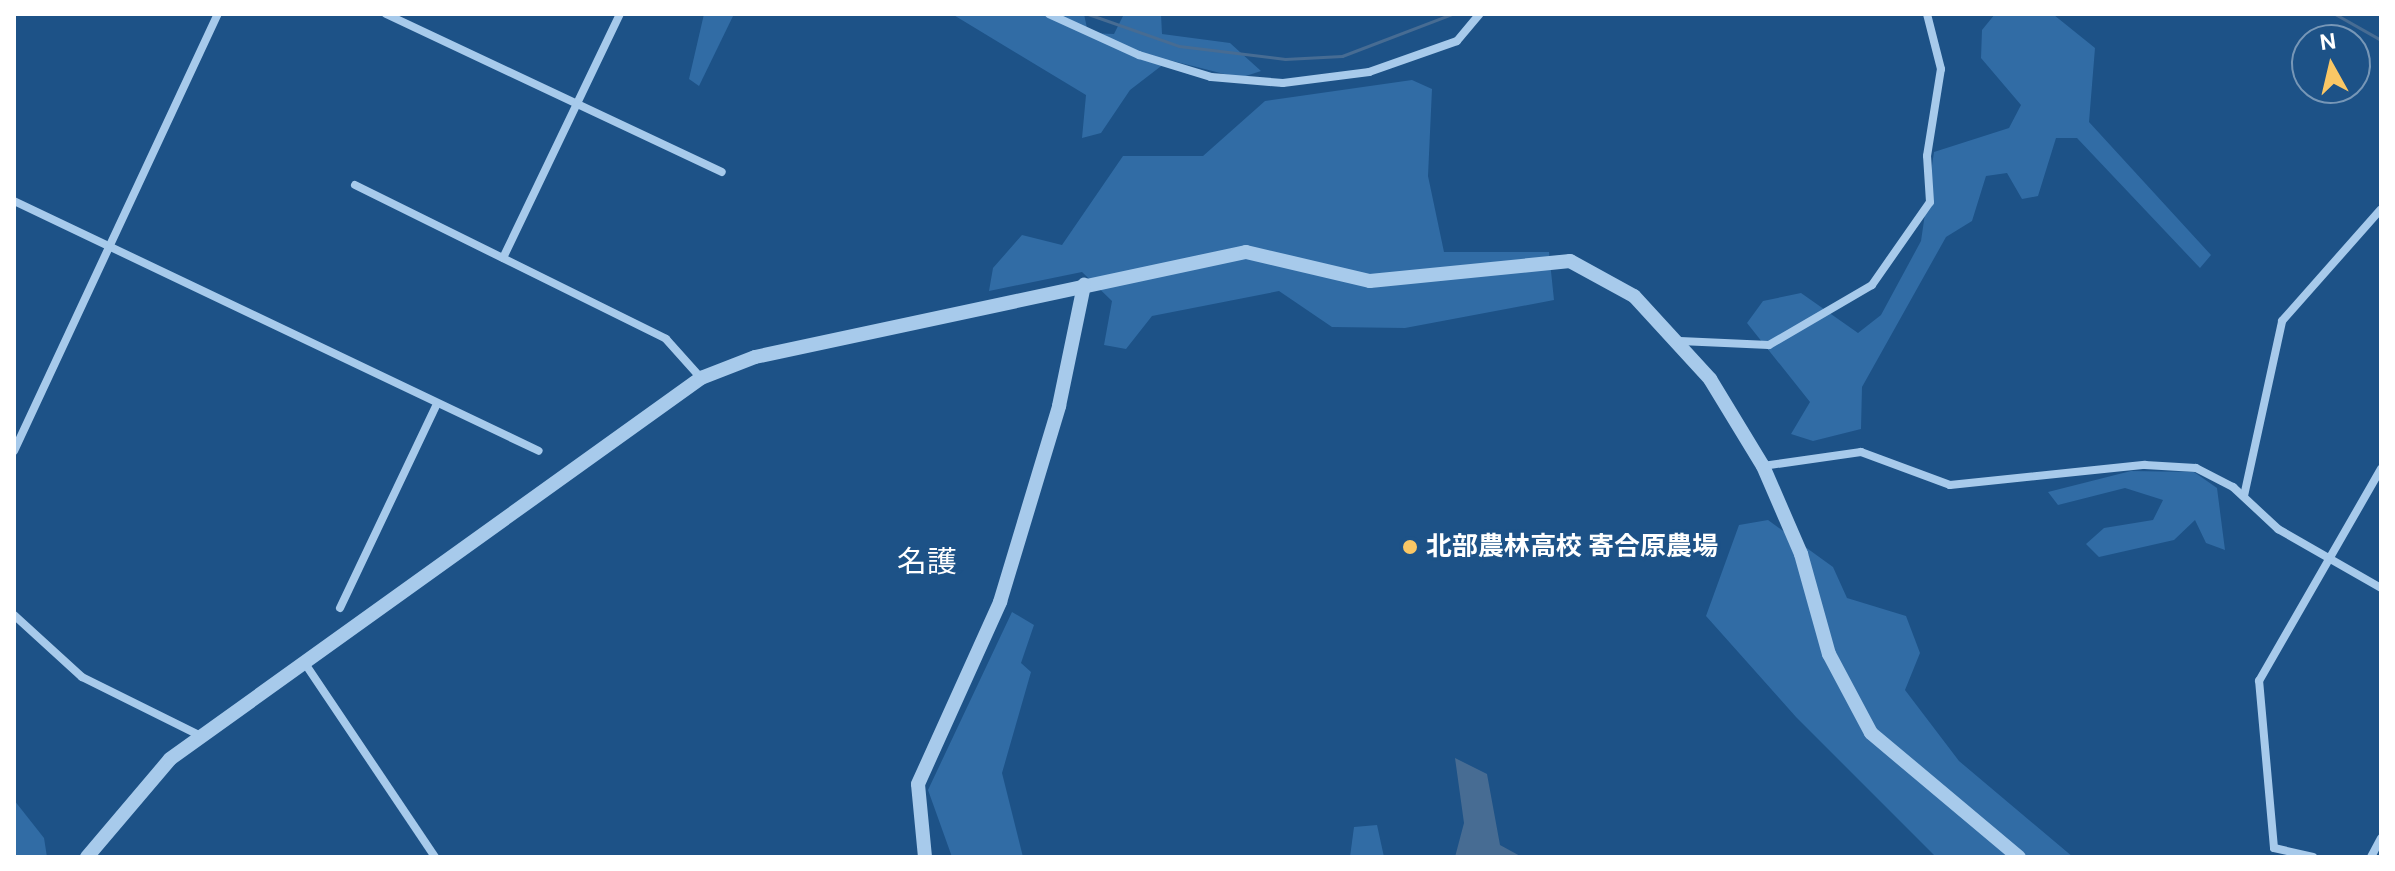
<!DOCTYPE html>
<meta charset="utf-8">
<style>
body{margin:0}
#map{position:relative;width:2395px;height:871px;overflow:hidden;background:#1d5287;font-family:"DM Sans","Noto Sans JP",sans-serif}
div>[style]{position:absolute}
.green>*{inset:0;background:#316ca5}
.water>*{inset:0;background:#476c93}
.stream>*{height:3px;margin:-1.5px;padding:0 1.5px;transform-origin:1.5px;border-radius:1.5px;background:#476c93}
.minor>*{height:8px;margin:-4px;padding:0 4px;transform-origin:4px;border-radius:4px;background:#a7caeb}
.tertiary>*{height:14px;margin:-7px;padding:0 7px;transform-origin:7px;border-radius:7px;background:#a7caeb}
.dots>*{width:22px;height:22px;translate:-50% -50%;box-sizing:border-box;border:4px solid #1d5287;border-radius:50%}
span{translate:-50% -50%;white-space:nowrap;text-align:center;line-height:1.15;-webkit-text-stroke:6px #1d5287;paint-order:stroke}
.poi-label{font-size:26px;color:#fff;font-weight:700}
.left{translate:0 -50%;text-align:left}
.quarter-label{font-size:30px;color:#fff}
.frame{position:absolute;inset:0;border:16px solid #fff;pointer-events:none}
.north{position:absolute;left:2291px;top:24px;width:80px;height:80px;box-sizing:border-box;background:#1d5287;border:2px solid #7797b7;border-radius:50%;rotate:352deg;font-size:22px;font-weight:700;line-height:32px;text-align:center;color:#fff}
.north::after{content:'';display:block;margin:auto;width:28px;height:36px;background:#fac765;clip-path:polygon(50% 0,100% 100%,50% 72%,0 100%)}
</style>
<div id="map">
<div class="green">
<i style="clip-path:polygon(704px 14px,734px 14px,699px 86px,689px 79px)"></i>
<i style="clip-path:polygon(952px 14px,1084px 14px,1088px 33px,1114px 34px,1124px 14px,1161px 14px,1162px 34px,1230px 43px,1261px 71px,1240px 78px,1169px 60px,1130px 90px,1101px 133px,1082px 138px,1086px 95px)"></i>
<i style="clip-path:polygon(1995px 14px,2054px 15px,2095px 48px,2089px 122px,2211px 255px,2200px 268px,2077px 138px,2056px 138px,2038px 196px,2022px 199px,2007px 173px,1986px 176px,1972px 221px,1946px 237px,1862px 387px,1861px 429px,1813px 441px,1791px 434px,1810px 402px,1747px 323px,1763px 301px,1801px 293px,1858px 333px,1881px 315px,1921px 241px,1934px 152px,2009px 128px,2021px 105px,1981px 58px,1982px 30px)"></i>
<i style="clip-path:polygon(1412px 80px,1432px 89px,1428px 176px,1444px 252px,1549px 252px,1554px 300px,1405px 328px,1332px 327px,1279px 291px,1152px 316px,1126px 349px,1104px 345px,1112px 301px,1082px 272px,989px 291px,993px 268px,1022px 235px,1062px 245px,1123px 156px,1203px 156px,1265px 101px)"></i>
<i style="clip-path:polygon(2131px 471px,2194px 472px,2217px 488px,2225px 550px,2206px 543px,2195px 520px,2174px 540px,2099px 557px,2086px 544px,2104px 528px,2153px 520px,2163px 500px,2125px 488px,2058px 505px,2048px 492px)"></i>
<i style="clip-path:polygon(1768px 520px,1833px 567px,1847px 598px,1906px 616px,1920px 653px,1905px 690px,1959px 761px,2073px 857px,1936px 857px,1796px 717px,1706px 616px,1739px 525px)"></i>
<i style="clip-path:polygon(1012px 612px,1034px 625px,1021px 663px,1031px 672px,1002px 773px,1023px 857px,952px 857px,928px 790px)"></i>
<i style="clip-path:polygon(14px 800px,44px 838px,47px 857px,14px 857px)"></i>
<i style="clip-path:polygon(1377px 825px,1384px 857px,1350px 857px,1354px 827px)"></i>
</div>
<div class="water">
<i style="clip-path:polygon(1455px 758px,1487px 774px,1500px 845px,1522px 857px,1455px 857px,1464px 823px)"></i>
</div>
<div class="stream">
<i style="left:1088px;top:14px;width:96px;rotate:19.4deg"></i>
<i style="left:1179px;top:46px;width:107px;rotate:7deg"></i>
<i style="left:1285px;top:59px;width:57px;rotate:-3deg"></i>
<i style="left:1342px;top:56px;width:118px;rotate:-20.9deg"></i>
<i style="left:2335px;top:14px;width:53px;rotate:29.5deg"></i>
</div>
<div class="minor">
<i style="left:386px;top:14px;width:371px;rotate:25.2deg"></i>
<i style="left:1049px;top:14px;width:99px;rotate:24.5deg"></i>
<i style="left:1139px;top:55px;width:75px;rotate:17deg"></i>
<i style="left:1211px;top:77px;width:72px;rotate:4.8deg"></i>
<i style="left:1283px;top:83px;width:87px;rotate:-7.3deg"></i>
<i style="left:1369px;top:72px;width:93px;rotate:-19.4deg"></i>
<i style="left:1457px;top:41px;width:35px;rotate:-50deg"></i>
<i style="left:355px;top:185px;width:347px;rotate:26.3deg"></i>
<i style="left:666px;top:339px;width:52px;rotate:48.1deg"></i>
<i style="left:14px;top:201px;width:581px;rotate:25.46deg"></i>
<i style="left:503px;top:258px;width:271px;rotate:-64.4deg"></i>
<i style="left:1680px;top:341px;width:89px;rotate:2.6deg"></i>
<i style="left:1769px;top:345px;width:119px;rotate:-30.2deg"></i>
<i style="left:1872px;top:285px;width:101px;rotate:-55.1deg"></i>
<i style="left:1930px;top:202px;width:46px;rotate:-93.7deg"></i>
<i style="left:1927px;top:156px;width:88px;rotate:-80.9deg"></i>
<i style="left:1941px;top:69px;width:57px;rotate:-104.3deg"></i>
<i style="left:14px;top:451px;width:482px;rotate:-65deg"></i>
<i style="left:1763px;top:466px;width:99px;rotate:-8.1deg"></i>
<i style="left:1861px;top:452px;width:95px;rotate:20.3deg"></i>
<i style="left:1950px;top:485px;width:196px;rotate:-5.9deg"></i>
<i style="left:2145px;top:465px;width:51px;rotate:3.4deg"></i>
<i style="left:2196px;top:468px;width:42px;rotate:27.2deg"></i>
<i style="left:2233px;top:487px;width:62px;rotate:43deg"></i>
<i style="left:2278px;top:529px;width:119px;rotate:29.8deg"></i>
<i style="left:2244px;top:496px;width:179px;rotate:-77.7deg"></i>
<i style="left:2282px;top:321px;width:149px;rotate:-48.5deg"></i>
<i style="left:340px;top:608px;width:226px;rotate:-64.6deg"></i>
<i style="left:14px;top:615px;width:92px;rotate:42.4deg"></i>
<i style="left:82px;top:677px;width:133px;rotate:26.4deg"></i>
<i style="left:306px;top:665px;width:231px;rotate:56.1deg"></i>
<i style="left:2313px;top:857px;width:40px;rotate:-167deg"></i>
<i style="left:2274px;top:848px;width:168px;rotate:-95.1deg"></i>
<i style="left:2259px;top:681px;width:245px;rotate:-60.1deg"></i>
<i style="left:2371px;top:857px;width:21px;rotate:-62deg"></i>
</div>
<div class="tertiary">
<i style="left:87px;top:857px;width:128px;rotate:-49.7deg"></i>
<i style="left:170px;top:759px;width:654px;rotate:-35.66deg"></i>
<i style="left:701px;top:378px;width:58px;rotate:-21.3deg"></i>
<i style="left:755px;top:357px;width:502px;rotate:-12.07deg"></i>
<i style="left:1246px;top:252px;width:127px;rotate:13.2deg"></i>
<i style="left:1370px;top:281px;width:201px;rotate:-5.7deg"></i>
<i style="left:1570px;top:261px;width:73px;rotate:28.7deg"></i>
<i style="left:1634px;top:296px;width:113px;rotate:47.5deg"></i>
<i style="left:1710px;top:379px;width:102px;rotate:58.7deg"></i>
<i style="left:1763px;top:466px;width:96px;rotate:66.6deg"></i>
<i style="left:1801px;top:554px;width:104px;rotate:74.4deg"></i>
<i style="left:1829px;top:654px;width:89px;rotate:62deg"></i>
<i style="left:1871px;top:733px;width:193px;rotate:40deg"></i>
<i style="left:925px;top:857px;width:73px;rotate:-95.5deg"></i>
<i style="left:918px;top:784px;width:200px;rotate:-65.7deg"></i>
<i style="left:1000px;top:602px;width:205px;rotate:-73.2deg"></i>
<i style="left:1059px;top:406px;width:124px;rotate:-78.3deg"></i>
</div>
<div class="dots">
<i style="left:1410px;top:547px;background:#fac765"></i>
</div>
<div class="poi-label">
<span class="left" style="left:1426px;top:547px">北部農林高校 寄合原農場</span>
</div>
<div class="quarter-label">
<span style="left:927px;top:562px">名護</span>
</div>
<div class="frame"></div>
<div class="north">N</div>
</div>
